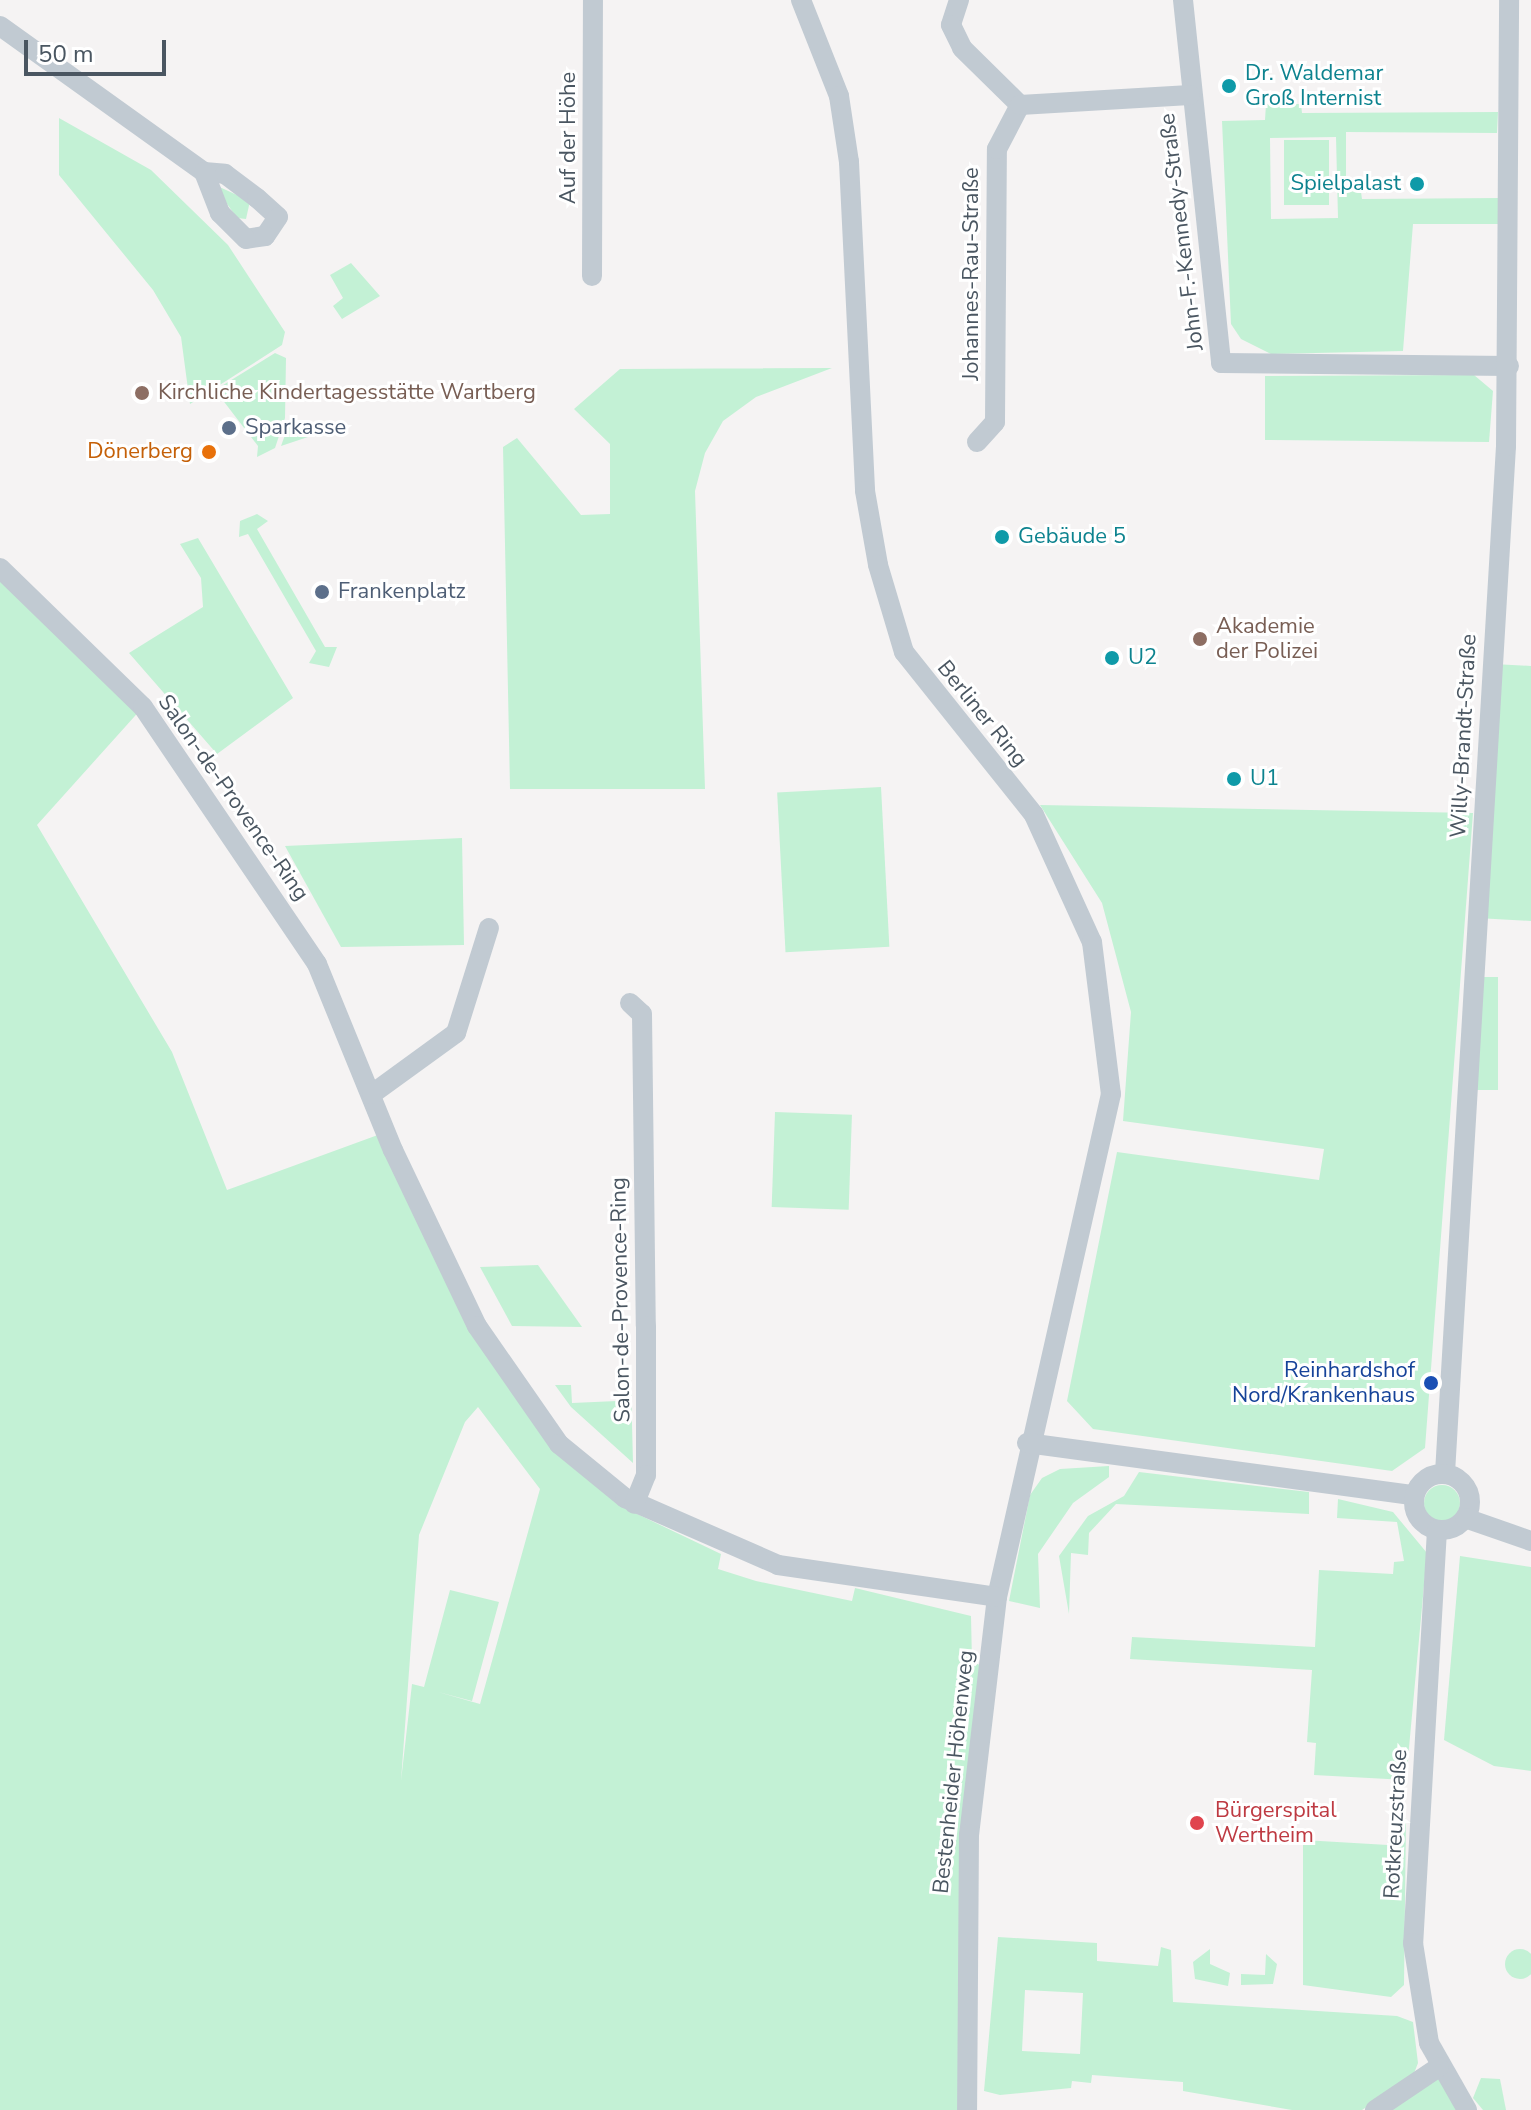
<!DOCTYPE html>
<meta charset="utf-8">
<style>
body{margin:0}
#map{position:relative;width:1531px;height:2110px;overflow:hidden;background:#f5f3f3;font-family:"Nunito Sans",sans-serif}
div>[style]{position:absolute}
.green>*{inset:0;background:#c3f1d5;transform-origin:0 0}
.round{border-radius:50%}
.minor>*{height:20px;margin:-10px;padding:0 10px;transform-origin:10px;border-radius:10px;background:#c1cad2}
.minor>.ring{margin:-10px;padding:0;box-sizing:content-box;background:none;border:20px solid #c1cad2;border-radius:50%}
.dots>*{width:22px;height:22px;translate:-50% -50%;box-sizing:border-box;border:4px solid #fff;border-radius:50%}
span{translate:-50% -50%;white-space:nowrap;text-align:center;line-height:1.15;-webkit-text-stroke:6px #fff;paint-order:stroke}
.culture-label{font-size:22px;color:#0d838f}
.left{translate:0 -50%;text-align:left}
.right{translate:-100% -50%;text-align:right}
.street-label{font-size:22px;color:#4a5661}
.education-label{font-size:22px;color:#785e54}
.service-label{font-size:22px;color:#4e5e75}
.food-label{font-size:22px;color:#c56008}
.transit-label{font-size:22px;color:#164399}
.health-label{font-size:22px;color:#be3a42}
.scale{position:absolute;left:24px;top:40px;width:142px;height:36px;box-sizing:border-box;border:4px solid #4a5661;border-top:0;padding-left:10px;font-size:24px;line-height:28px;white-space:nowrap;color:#4a5661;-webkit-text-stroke:6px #fff;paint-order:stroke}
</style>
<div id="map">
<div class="green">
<i style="clip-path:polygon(evenodd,1266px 104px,1301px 104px,1302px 113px,1498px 112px,1497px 133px,1346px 132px,1346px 191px,1361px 192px,1362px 199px,1500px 198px,1499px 224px,1413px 224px,1403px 351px,1271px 354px,1241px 339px,1231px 324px,1222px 121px,1265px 120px,1266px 104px,1336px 137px,1338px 218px,1271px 219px,1270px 138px,1336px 137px)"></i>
<i style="clip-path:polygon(59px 118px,151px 170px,228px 245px,285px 332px,282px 345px,190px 404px,181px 337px,153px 290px,59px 175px)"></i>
<i style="left:1284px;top:140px;width:45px;height:65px"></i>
<i style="clip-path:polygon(213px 184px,250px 201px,246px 219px,237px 218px)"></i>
<i style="clip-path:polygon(351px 263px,380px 296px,342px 319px,333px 306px,343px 298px,330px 275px)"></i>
<i style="clip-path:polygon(275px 353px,286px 358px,285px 418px,275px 448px,257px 457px,258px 446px,215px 390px)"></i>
<i style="clip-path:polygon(832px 368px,756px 397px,723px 421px,705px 453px,695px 491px,705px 789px,510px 789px,503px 447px,517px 438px,581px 515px,610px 514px,610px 444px,574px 409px,620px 369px)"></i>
<i style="clip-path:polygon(1474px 375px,1493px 391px,1489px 442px,1265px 440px,1265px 376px)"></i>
<i style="clip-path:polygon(292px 416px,308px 437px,281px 446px)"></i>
<i style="clip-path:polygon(257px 514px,268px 521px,257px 529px,325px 647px,337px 647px,329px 667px,309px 663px,316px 651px,248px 534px,239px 537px,240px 521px)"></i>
<i style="clip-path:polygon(198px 538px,293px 698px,217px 754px,129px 653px,203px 607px,201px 578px,180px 544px)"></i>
<i style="clip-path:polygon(evenodd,0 568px,143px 707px,37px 825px,172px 1052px,227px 1190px,386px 1132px,477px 1326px,559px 1444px,633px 1512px,721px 1554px,718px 1569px,756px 1581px,852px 1601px,855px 1588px,971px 1616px,972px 1662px,988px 1668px,969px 1834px,967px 2110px,0 2110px,0 568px,478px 1407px,540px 1489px,480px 1704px,438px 1692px,472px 1701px,499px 1602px,450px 1590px,424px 1687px,412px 1684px,401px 1781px,419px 1535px,465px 1422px,478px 1407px)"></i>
<i style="clip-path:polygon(1494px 664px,1531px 666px,1531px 921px,1477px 918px)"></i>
<i style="left:881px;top:787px;width:160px;height:104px;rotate:87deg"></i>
<i style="clip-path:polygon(1040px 805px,1473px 813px,1425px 1448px,1392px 1471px,1093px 1429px,1067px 1401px,1117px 1152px,1319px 1180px,1324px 1149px,1123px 1121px,1131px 1012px,1102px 903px)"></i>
<i style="clip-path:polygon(462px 838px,464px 945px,341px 947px,285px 846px)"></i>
<i style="left:1473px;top:977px;width:25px;height:113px"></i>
<i style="left:775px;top:1112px;width:77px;height:95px;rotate:2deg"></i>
<i style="clip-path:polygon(538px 1265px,582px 1327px,512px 1326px,480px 1267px)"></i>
<i style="clip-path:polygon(555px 1385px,571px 1385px,572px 1403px,617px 1401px,618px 1386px,631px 1385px,633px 1463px,571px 1407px)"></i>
<i style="clip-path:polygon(1109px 1466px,1109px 1477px,1073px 1503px,1038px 1554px,1040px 1608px,1009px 1601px,1030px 1495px,1042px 1478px,1060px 1469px)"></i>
<i style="clip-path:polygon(1139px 1472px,1309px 1492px,1309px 1514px,1116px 1504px,1089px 1533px,1088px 1555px,1071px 1553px,1069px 1614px,1059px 1556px,1088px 1516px,1124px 1496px)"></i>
<i class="round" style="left:1424px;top:1485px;width:36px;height:36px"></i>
<i style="clip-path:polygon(1338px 1499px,1393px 1512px,1427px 1553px,1406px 1780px,1314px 1775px,1316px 1743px,1307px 1742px,1312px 1670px,1130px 1659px,1132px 1637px,1315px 1647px,1319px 1570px,1393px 1574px,1394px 1562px,1404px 1561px,1397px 1522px,1337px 1518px)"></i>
<i style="clip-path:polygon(1460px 1556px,1531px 1567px,1531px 1771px,1494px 1766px,1444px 1740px)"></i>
<i style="clip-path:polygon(1392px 1816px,1406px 1818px,1404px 1985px,1391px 1997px,1303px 1985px,1303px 1840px,1388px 1845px)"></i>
<i style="clip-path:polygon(evenodd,998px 1937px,1097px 1943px,1097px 1961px,1158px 1966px,1161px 1947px,1171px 1950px,1173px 2002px,1397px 2016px,1413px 2022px,1418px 2063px,1413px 2076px,1362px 2110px,1292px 2110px,1183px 2091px,1183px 2082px,1092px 2075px,1091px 2083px,1072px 2081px,1071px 2088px,1000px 2095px,984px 2091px,998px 1937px,1025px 1990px,1083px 1993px,1080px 2054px,1022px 2051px,1025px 1990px)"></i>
<i style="clip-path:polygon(1210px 1949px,1210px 1964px,1230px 1973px,1228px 1986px,1195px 1979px,1193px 1962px)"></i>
<i class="round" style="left:1505px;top:1949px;width:30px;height:30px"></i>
<i style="clip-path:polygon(1266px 1954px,1277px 1964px,1273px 1984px,1241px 1985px,1241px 1974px,1265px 1975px)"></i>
<i style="clip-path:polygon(1439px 2067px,1467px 2110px,1375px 2110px)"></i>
<i style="clip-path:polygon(1481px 2078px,1500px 2079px,1506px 2110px,1483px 2110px,1473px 2098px)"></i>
</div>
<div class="minor">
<i style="left:801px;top:0;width:103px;rotate:68.4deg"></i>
<i style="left:839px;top:96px;width:67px;rotate:81.4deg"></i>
<i style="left:849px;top:162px;width:329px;rotate:87.2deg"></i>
<i style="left:865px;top:491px;width:75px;rotate:80deg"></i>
<i style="left:878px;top:565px;width:91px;rotate:73.4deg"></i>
<i style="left:904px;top:652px;width:208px;rotate:51.4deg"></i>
<i style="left:1034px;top:815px;width:140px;rotate:65.5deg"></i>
<i style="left:1092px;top:942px;width:153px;rotate:82.9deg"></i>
<i style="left:1111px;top:1094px;width:516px;rotate:102.77deg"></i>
<i style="left:997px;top:1597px;width:239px;rotate:96.7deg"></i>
<i style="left:969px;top:1834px;width:276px;rotate:90.4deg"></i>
<i style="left:959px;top:0;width:26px;rotate:108deg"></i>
<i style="left:951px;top:25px;width:25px;rotate:64deg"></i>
<i style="left:962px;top:48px;width:81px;rotate:44.5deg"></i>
<i style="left:1183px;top:0;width:365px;rotate:84deg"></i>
<i style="left:1221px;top:363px;width:288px;rotate:0.6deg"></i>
<i style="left:0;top:26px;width:251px;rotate:35.6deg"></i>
<i style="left:204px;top:172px;width:21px;rotate:5deg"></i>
<i style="left:225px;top:174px;width:40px;rotate:37deg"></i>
<i style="left:257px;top:198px;width:28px;rotate:42deg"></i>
<i style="left:278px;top:217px;width:23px;rotate:124deg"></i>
<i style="left:265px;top:236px;width:19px;rotate:171deg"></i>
<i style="left:246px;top:239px;width:37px;rotate:-135deg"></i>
<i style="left:220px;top:213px;width:44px;rotate:-111.3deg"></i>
<i style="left:592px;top:276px;width:276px;rotate:-89.8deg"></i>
<i style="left:977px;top:442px;width:27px;rotate:-48deg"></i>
<i style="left:995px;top:422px;width:273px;rotate:-89.6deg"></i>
<i style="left:997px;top:149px;width:50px;rotate:-62.4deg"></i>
<i style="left:1020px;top:105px;width:170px;rotate:-3.4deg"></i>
<i style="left:0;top:568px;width:199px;rotate:44.2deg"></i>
<i style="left:143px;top:707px;width:310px;rotate:55.9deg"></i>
<i style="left:317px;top:964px;width:201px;rotate:67.8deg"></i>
<i style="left:393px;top:1150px;width:195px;rotate:64.5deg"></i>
<i style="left:477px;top:1326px;width:144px;rotate:55.2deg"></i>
<i style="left:559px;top:1444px;width:85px;rotate:39.3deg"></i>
<i style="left:625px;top:1498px;width:167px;rotate:23.6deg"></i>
<i style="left:778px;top:1565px;width:221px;rotate:8.3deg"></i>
<i style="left:630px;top:1003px;width:16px;rotate:43deg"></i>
<i style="left:642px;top:1014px;width:312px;rotate:89.3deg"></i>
<i style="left:646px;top:1326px;width:149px;rotate:90deg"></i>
<i style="left:646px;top:1475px;width:31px;rotate:112deg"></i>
<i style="left:372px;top:1094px;width:104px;rotate:-36deg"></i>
<i style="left:456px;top:1033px;width:110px;rotate:-72.6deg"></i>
<i style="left:1027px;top:1443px;width:390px;rotate:7.7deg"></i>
<i style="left:1445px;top:1473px;width:1029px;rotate:-86.6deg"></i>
<i style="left:1506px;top:446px;width:446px;rotate:-89.6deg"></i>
<i class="ring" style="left:1414px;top:1474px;width:36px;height:36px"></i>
<i style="left:1465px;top:1518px;width:70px;rotate:19.2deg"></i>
<i style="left:1437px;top:1530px;width:414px;rotate:93.3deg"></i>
<i style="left:1413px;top:1943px;width:101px;rotate:80.9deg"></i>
<i style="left:1429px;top:2043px;width:77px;rotate:60.4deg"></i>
<i style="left:1375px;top:2110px;width:77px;rotate:-33.9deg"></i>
</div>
<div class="dots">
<i style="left:1229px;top:86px;background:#0f9aa8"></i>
<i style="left:1417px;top:184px;background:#0f9aa8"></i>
<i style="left:142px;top:393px;background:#8d6e63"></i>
<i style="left:229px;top:428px;background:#5c6f8a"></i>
<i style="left:209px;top:452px;background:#e8710a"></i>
<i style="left:1002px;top:537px;background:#0f9aa8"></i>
<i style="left:322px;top:592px;background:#5c6f8a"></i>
<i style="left:1200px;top:639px;background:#8d6e63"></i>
<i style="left:1112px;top:658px;background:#0f9aa8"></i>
<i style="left:1234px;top:779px;background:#0f9aa8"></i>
<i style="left:1431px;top:1383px;background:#1a4fb4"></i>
<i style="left:1197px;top:1823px;background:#e0444e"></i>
</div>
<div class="culture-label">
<span class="left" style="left:1245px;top:86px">Dr. Waldemar<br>Groß Internist</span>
<span class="right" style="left:1401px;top:184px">Spielpalast</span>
<span class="left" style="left:1018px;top:537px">Gebäude 5</span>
<span class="left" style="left:1128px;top:658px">U2</span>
<span class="left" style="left:1250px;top:779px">U1</span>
</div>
<div class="street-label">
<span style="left:569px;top:138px;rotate:-90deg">Auf der Höhe</span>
<span style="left:1182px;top:232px;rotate:-97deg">John-F.-Kennedy-Straße</span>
<span style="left:972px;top:274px;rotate:-90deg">Johannes-Rau-Straße</span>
<span style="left:982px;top:714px;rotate:51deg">Berliner Ring</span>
<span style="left:1464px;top:736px;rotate:-87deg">Willy-Brandt-Straße</span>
<span style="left:233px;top:798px;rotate:55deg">Salon-de-Provence-Ring</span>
<span style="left:621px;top:1300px;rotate:-91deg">Salon-de-Provence-Ring</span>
<span style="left:954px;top:1772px;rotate:-84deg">Bestenheider Höhenweg</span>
<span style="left:1396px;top:1824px;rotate:-87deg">Rotkreuzstraße</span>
</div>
<div class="education-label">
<span class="left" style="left:158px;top:393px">Kirchliche Kindertagesstätte Wartberg</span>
<span class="left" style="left:1216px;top:639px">Akademie<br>der Polizei</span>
</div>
<div class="service-label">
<span class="left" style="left:245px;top:428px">Sparkasse</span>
<span class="left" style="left:338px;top:592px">Frankenplatz</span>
</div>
<div class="food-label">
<span class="right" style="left:193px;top:452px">Dönerberg</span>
</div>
<div class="transit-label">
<span class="right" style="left:1415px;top:1383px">Reinhardshof<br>Nord/Krankenhaus</span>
</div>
<div class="health-label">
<span class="left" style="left:1215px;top:1823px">Bürgerspital<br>Wertheim</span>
</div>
<div class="scale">50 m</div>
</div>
